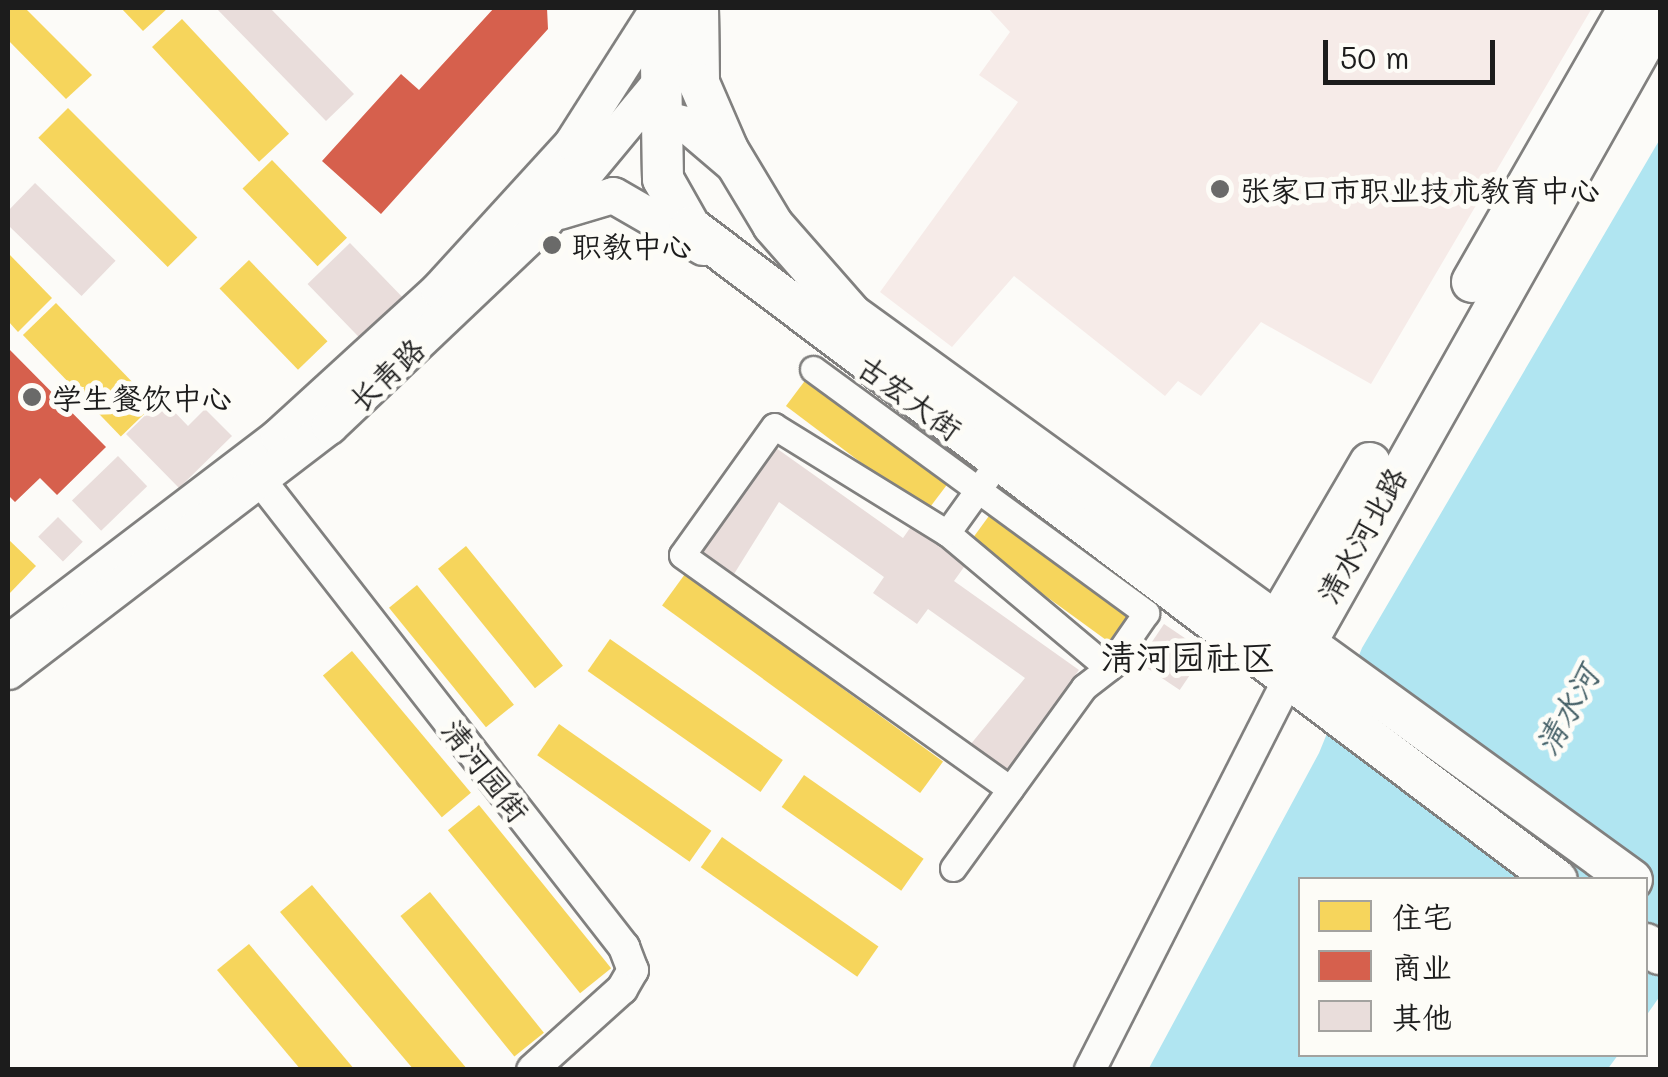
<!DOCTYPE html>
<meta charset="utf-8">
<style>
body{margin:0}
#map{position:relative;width:1668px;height:1077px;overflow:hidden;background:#fcfbf8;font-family:Mali,"LXGW WenKai TC",sans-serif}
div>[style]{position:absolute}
.built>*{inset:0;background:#f6ebe8}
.water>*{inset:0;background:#b0e5f1}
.homes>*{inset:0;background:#f6d55c;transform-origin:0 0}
.shops>*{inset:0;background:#d6604d}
.building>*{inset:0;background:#e9dddb;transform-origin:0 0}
.roads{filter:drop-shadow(2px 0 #81807f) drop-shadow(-2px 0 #81807f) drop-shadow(0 2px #81807f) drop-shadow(0 -2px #81807f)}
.minor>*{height:25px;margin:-12.5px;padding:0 12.5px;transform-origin:12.5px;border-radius:12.5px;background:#fbfbf9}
.tertiary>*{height:30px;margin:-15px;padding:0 15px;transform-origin:15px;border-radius:15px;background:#fbfbf9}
.secondary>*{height:35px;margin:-17.5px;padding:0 17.5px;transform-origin:17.5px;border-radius:17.5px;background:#fbfbf9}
.primary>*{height:40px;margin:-20px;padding:0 20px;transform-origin:20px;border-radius:20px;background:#fbfbf9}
.dots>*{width:28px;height:28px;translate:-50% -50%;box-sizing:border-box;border:5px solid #fdfcf7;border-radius:50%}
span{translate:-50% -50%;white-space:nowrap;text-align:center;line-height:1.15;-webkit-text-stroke:10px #fdfcf7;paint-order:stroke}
.poi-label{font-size:30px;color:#1c1c1c}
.left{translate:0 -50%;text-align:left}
.street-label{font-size:30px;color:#1c1c1c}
.water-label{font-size:32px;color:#445f66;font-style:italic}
.quarter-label{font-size:35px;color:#1c1c1c}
.frame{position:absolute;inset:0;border:10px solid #1c1c1c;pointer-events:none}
.legend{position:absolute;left:1298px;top:877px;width:350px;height:180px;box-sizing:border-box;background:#fdfcf7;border:2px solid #a3a29f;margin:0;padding:12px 18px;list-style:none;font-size:30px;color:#1c1c1c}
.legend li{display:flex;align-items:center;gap:20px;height:50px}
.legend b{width:50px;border:2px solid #a3a29f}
.scale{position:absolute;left:1323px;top:40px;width:172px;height:45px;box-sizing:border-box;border:5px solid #1c1c1c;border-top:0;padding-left:12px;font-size:30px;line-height:35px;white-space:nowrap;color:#1c1c1c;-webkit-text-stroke:8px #fdfcf7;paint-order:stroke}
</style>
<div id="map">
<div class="built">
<i style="clip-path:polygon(988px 8px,1592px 8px,1371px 384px,1261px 322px,1201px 396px,1178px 381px,1165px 396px,1014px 276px,952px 347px,880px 292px,1018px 102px,979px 75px,1010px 32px)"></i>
</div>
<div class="water">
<i style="clip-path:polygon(1660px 139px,1660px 996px,1646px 1016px,1646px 880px,1300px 880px,1300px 1054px,1618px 1055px,1607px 1070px,1148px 1070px,1319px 753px,1362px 648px)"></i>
</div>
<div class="homes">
<i style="clip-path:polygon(8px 8px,25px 8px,92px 75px,66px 99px,8px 40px)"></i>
<i style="clip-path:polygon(121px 8px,168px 8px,143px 31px)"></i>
<i style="left:182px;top:19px;width:157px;height:41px;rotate:47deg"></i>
<i style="left:68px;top:108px;width:183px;height:42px;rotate:45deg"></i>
<i style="left:272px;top:160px;width:108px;height:41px;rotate:46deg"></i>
<i style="clip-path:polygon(8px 253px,52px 298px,18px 332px,8px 321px)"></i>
<i style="left:249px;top:260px;width:113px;height:41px;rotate:46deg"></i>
<i style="left:56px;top:303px;width:141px;height:46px;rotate:46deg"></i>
<i style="left:810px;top:374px;width:176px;height:40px;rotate:37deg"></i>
<i style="left:994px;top:509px;width:180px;height:40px;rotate:36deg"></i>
<i style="clip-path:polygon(8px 539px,36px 566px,8px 595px)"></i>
<i style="left:466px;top:546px;width:154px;height:36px;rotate:51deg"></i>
<i style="left:685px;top:574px;width:319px;height:39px;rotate:36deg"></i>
<i style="left:417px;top:585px;width:154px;height:36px;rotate:51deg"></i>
<i style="left:610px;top:639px;width:211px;height:39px;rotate:35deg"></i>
<i style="left:352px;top:651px;width:185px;height:38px;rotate:50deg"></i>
<i style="left:559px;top:724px;width:186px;height:38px;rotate:35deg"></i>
<i style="left:804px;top:775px;width:146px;height:39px;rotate:35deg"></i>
<i style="left:479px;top:805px;width:210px;height:40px;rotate:51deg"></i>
<i style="left:722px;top:837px;width:191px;height:37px;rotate:35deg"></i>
<i style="clip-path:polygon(312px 885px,468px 1070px,414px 1070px,280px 912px)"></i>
<i style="left:430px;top:892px;width:181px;height:38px;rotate:51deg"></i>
<i style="clip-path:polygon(249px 944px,355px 1070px,301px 1070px,217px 970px)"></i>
</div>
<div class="shops">
<i style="clip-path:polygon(494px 8px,547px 8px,548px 29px,381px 214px,322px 161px,401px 74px,419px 90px)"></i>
<i style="clip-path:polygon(8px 348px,106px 447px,57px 495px,40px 478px,15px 502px,8px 495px)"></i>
</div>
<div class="building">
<i style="clip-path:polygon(216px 8px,270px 8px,354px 94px,326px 121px)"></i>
<i style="left:35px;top:183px;width:112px;height:49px;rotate:44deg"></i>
<i style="left:350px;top:243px;width:78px;height:59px;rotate:46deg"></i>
<i style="clip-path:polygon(162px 399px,188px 426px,205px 409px,232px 436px,179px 488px,126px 434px)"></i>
<i style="clip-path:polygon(769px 443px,903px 538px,915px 521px,969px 560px,954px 581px,1079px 670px,1006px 771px,970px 745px,1025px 678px,928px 609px,917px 624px,873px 593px,884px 577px,779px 502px,734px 574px,695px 546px)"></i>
<i style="left:118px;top:456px;width:42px;height:64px;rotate:46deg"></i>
<i style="left:58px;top:517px;width:35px;height:28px;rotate:45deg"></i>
<i style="left:1164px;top:624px;width:50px;height:46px;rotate:34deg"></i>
</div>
<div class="roads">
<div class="minor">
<i style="left:813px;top:369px;width:413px;rotate:36.2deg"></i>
<i style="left:1146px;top:613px;width:67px;rotate:124.6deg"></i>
<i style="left:1108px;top:668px;width:210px;rotate:-140deg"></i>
<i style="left:947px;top:533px;width:203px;rotate:-148.3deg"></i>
<i style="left:774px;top:426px;width:158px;rotate:125.5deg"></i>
<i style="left:682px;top:555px;width:403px;rotate:35.5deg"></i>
<i style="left:947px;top:533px;width:70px;rotate:-54.3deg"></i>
<i style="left:953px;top:868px;width:223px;rotate:-54.1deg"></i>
<i style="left:1084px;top:687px;width:44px;rotate:-37.6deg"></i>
</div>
<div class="tertiary">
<i style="left:247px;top:463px;width:614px;rotate:52.08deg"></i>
<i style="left:624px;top:947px;width:25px;rotate:69deg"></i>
<i style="left:633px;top:970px;width:22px;rotate:120deg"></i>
<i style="left:622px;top:989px;width:121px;rotate:138deg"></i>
<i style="left:1090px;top:1070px;width:438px;rotate:-63.1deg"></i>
</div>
<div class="secondary">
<i style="left:637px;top:112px;width:50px;rotate:13.8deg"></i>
<i style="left:686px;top:124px;width:62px;rotate:40.4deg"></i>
<i style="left:559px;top:211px;width:56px;rotate:-16.5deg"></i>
<i style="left:613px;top:195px;width:104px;rotate:30deg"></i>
<i style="left:8px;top:642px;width:340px;rotate:-37.3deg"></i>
<i style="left:278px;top:436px;width:217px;rotate:-42.4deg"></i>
<i style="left:438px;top:290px;width:199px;rotate:-47.6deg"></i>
<i style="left:572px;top:143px;width:160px;rotate:-57.5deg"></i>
<i style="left:8px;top:671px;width:404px;rotate:-37.4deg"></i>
<i style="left:329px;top:426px;width:294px;rotate:-43.5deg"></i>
<i style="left:542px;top:224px;width:185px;rotate:-50.3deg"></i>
</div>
<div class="primary">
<i style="left:660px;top:8px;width:171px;rotate:89deg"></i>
<i style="left:663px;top:179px;width:55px;rotate:60.6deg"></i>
<i style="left:690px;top:227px;width:1085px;rotate:36.99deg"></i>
<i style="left:698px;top:8px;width:75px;rotate:89.2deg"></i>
<i style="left:699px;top:83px;width:73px;rotate:66.6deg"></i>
<i style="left:728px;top:150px;width:87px;rotate:59deg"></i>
<i style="left:773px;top:225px;width:120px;rotate:48.7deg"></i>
<i style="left:852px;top:315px;width:963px;rotate:35.92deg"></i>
<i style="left:1472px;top:282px;width:316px;rotate:-60.2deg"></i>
<i style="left:1263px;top:646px;width:212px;rotate:-59.7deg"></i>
<i style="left:1293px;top:666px;width:748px;rotate:-60.63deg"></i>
<i style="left:1646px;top:944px;width:17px;rotate:36deg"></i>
</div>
</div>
<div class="dots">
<i style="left:1220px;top:189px;background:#6a6a69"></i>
<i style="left:552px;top:245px;background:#6a6a69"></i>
<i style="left:32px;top:397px;background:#6a6a69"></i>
</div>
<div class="poi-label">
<span class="left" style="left:1240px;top:189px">张家口市职业技术教育中心</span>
<span class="left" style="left:572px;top:245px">职教中心</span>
<span class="left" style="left:52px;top:397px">学生餐饮中心</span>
</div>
<div class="street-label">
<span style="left:386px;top:374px;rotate:-43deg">长青路</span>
<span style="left:910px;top:397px;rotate:36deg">古宏大街</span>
<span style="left:1361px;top:535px;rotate:-61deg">清水河北路</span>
<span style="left:486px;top:770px;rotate:52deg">清河园街</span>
</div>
<div class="water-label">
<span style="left:1566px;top:710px;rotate:-61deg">清水河</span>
</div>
<div class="quarter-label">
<span style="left:1188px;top:656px">清河园社区</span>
</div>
<div class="frame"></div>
<ul class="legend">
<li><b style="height:28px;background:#f6d55c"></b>住宅</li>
<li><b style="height:28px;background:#d6604d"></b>商业</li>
<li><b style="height:28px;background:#e9dddb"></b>其他</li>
</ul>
<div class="scale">50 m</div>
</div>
